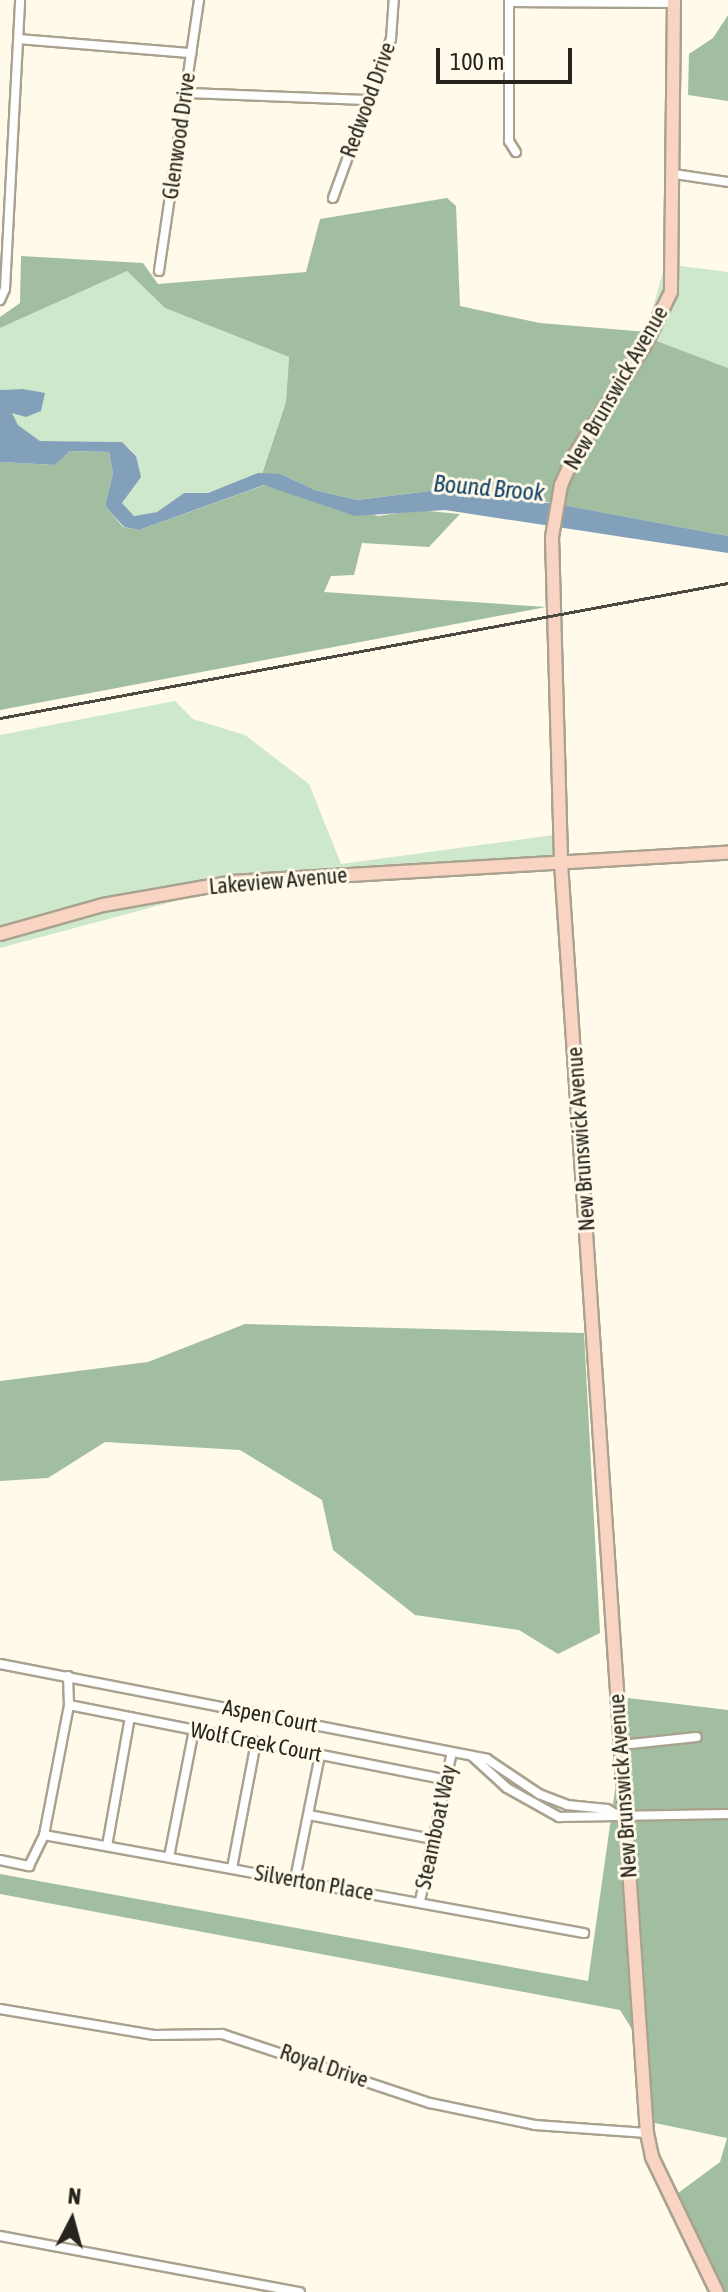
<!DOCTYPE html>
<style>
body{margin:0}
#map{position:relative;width:728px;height:2292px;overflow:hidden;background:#fffae9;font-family:"Asap Condensed",sans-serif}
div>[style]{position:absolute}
.green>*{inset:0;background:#cee8cc}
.forest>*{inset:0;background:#a2bea0}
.water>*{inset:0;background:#83a0bb}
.roads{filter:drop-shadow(2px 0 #a9a28f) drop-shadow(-2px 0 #a9a28f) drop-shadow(0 2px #a9a28f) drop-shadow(0 -2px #a9a28f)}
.street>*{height:8px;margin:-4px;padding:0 4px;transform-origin:4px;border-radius:4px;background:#fff}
.secondary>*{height:12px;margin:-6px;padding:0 6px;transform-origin:6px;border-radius:6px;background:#f9d4c2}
.rail>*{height:3px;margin:-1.5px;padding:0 1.5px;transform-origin:1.5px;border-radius:1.5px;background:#4d4a41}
span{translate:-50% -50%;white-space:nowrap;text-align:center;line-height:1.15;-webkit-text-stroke:6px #fffae9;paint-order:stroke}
.street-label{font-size:22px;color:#27241d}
.water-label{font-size:24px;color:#124167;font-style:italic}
.north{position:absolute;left:32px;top:2180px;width:80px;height:80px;-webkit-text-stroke:6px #fffae9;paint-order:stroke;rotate:6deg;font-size:22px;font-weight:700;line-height:32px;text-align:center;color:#27241d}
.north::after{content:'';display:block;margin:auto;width:28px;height:36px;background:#27241d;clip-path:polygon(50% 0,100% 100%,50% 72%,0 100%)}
.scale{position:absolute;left:436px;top:48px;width:136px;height:36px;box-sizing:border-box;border:4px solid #27241d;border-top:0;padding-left:10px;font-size:24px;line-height:28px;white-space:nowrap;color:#27241d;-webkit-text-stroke:6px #fffae9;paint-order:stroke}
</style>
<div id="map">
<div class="green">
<i style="clip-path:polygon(665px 264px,728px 272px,728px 368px,645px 337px)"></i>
<i style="clip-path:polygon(127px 271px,165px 308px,289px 357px,286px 402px,262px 474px,208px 493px,184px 493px,157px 512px,134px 516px,122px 503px,134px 486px,136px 456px,130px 449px,121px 442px,40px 441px,18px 425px,11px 412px,23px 389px,0 390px,0 328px)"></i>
<i style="clip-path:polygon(175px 701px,193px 719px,245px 735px,309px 784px,341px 864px,568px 833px,570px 867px,224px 888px,0 948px,0 735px)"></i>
</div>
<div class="forest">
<i style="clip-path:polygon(728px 15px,728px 101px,688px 95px,689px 54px,713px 38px)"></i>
<i style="clip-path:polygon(447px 198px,456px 206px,460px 306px,540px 323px,647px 332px,646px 337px,728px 368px,728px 536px,482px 490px,445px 489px,357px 500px,315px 490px,281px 474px,262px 474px,286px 402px,289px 357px,165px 308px,127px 271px,0 328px,0 317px,20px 303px,21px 256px,143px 263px,158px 284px,306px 272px,320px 219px)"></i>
<i style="clip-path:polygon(70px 451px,109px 452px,113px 473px,105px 506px,123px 527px,139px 530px,265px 485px,378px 516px,418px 510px,460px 514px,429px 547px,362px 543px,354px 575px,331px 576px,324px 592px,546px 607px,0 710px,0 462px,55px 465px)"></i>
<i style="clip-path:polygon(245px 1324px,584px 1333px,600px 1633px,558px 1654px,519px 1630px,415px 1615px,333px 1550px,322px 1500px,240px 1450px,105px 1442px,48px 1478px,0 1481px,0 1381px,148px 1362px)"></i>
<i style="clip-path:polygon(628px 1698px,728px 1710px,728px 2292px,716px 2292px,670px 2199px,720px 2162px,727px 2138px,645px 2121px,643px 2047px,620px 2010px,0 1894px,0 1874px,588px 1981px)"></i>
</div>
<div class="water">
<i style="clip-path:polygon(23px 389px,45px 393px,41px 411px,26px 417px,12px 413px,18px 425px,40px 441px,122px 442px,136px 456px,141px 477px,122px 503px,134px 516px,157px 512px,184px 493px,208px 493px,258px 473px,281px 474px,315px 490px,357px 500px,445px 489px,563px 505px,728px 536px,728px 553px,445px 510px,355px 516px,264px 485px,139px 530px,124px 527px,105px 506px,113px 473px,109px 452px,70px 451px,55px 465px,0 462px,0 390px)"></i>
</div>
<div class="roads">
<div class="street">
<i style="left:509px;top:1px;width:140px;rotate:90deg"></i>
<i style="left:509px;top:141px;width:13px;rotate:58deg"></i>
<i style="left:509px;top:2px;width:164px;rotate:0.3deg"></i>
<i style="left:19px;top:39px;width:173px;rotate:4.7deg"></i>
<i style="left:186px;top:93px;width:182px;rotate:2.2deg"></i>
<i style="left:674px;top:174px;width:55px;rotate:8.4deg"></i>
<i style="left:333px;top:198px;width:169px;rotate:-70deg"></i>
<i style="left:391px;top:39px;width:39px;rotate:-86deg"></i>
<i style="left:159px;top:271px;width:274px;rotate:-81.6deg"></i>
<i style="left:0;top:300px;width:12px;rotate:-66deg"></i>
<i style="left:5px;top:289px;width:289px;rotate:-87deg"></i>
<i style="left:0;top:1664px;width:496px;rotate:11deg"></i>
<i style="left:487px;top:1759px;width:63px;rotate:33.9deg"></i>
<i style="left:539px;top:1794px;width:30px;rotate:21deg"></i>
<i style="left:567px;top:1805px;width:40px;rotate:5.7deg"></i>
<i style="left:607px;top:1809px;width:20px;rotate:30deg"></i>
<i style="left:69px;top:1705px;width:381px;rotate:11.2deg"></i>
<i style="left:621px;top:1745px;width:76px;rotate:-6deg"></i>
<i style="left:472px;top:1756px;width:47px;rotate:42.4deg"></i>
<i style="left:507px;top:1788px;width:60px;rotate:29.1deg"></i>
<i style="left:559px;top:1817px;width:169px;rotate:-1deg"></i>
<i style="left:309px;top:1815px;width:125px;rotate:11deg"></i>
<i style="left:44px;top:1835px;width:549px;rotate:10.29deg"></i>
<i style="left:107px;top:1846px;width:131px;rotate:-79.9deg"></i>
<i style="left:169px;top:1857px;width:129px;rotate:-78.9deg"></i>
<i style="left:0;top:1860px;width:30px;rotate:12deg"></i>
<i style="left:29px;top:1866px;width:34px;rotate:-64deg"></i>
<i style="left:44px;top:1835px;width:132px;rotate:-79.1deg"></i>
<i style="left:69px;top:1705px;width:29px;rotate:-92deg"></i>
<i style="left:232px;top:1868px;width:128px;rotate:-79.2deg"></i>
<i style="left:295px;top:1879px;width:126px;rotate:-78.6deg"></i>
<i style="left:420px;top:1901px;width:152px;rotate:-77.9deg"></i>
<i style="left:0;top:2009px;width:156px;rotate:9.6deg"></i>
<i style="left:154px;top:2035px;width:68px;rotate:-0.8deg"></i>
<i style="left:222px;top:2034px;width:219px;rotate:18.4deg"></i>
<i style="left:430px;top:2103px;width:107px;rotate:11.8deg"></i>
<i style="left:535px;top:2125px;width:112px;rotate:4.1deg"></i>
<i style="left:0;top:2236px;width:305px;rotate:10.6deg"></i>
</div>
<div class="secondary">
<i style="left:674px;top:0;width:292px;rotate:90.6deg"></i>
<i style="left:671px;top:292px;width:59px;rotate:116.1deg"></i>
<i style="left:645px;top:345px;width:132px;rotate:122.6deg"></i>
<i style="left:574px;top:456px;width:32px;rotate:114deg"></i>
<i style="left:561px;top:485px;width:53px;rotate:99.8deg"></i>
<i style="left:552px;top:537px;width:326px;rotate:88.4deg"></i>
<i style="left:561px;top:863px;width:1273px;rotate:86.13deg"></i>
<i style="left:647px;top:2133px;width:25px;rotate:78deg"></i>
<i style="left:652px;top:2157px;width:150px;rotate:64.3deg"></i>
<i style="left:0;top:934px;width:107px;rotate:-15.7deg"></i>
<i style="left:103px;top:905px;width:132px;rotate:-10deg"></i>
<i style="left:233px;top:882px;width:496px;rotate:-3.4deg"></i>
</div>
</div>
<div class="rail">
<i style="left:0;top:718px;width:740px;rotate:-10.51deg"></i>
</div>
<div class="street-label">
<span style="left:368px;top:100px;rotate:-70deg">Redwood Drive</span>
<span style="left:179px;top:136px;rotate:-82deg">Glenwood Drive</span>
<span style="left:616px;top:388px;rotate:-60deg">New Brunswick Avenue</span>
<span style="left:278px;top:881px;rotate:-5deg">Lakeview Avenue</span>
<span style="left:581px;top:1139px;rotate:-94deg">New Brunswick Avenue</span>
<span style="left:270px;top:1716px;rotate:11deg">Aspen Court</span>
<span style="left:256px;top:1742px;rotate:11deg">Wolf Creek Court</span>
<span style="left:623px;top:1786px;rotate:-94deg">New Brunswick Avenue</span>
<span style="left:436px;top:1827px;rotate:-78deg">Steamboat Way</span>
<span style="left:314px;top:1883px;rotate:10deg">Silverton Place</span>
<span style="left:324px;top:2066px;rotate:19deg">Royal Drive</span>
</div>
<div class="water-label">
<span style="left:489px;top:488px;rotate:5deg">Bound Brook</span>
</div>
<div class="north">N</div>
<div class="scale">100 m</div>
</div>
